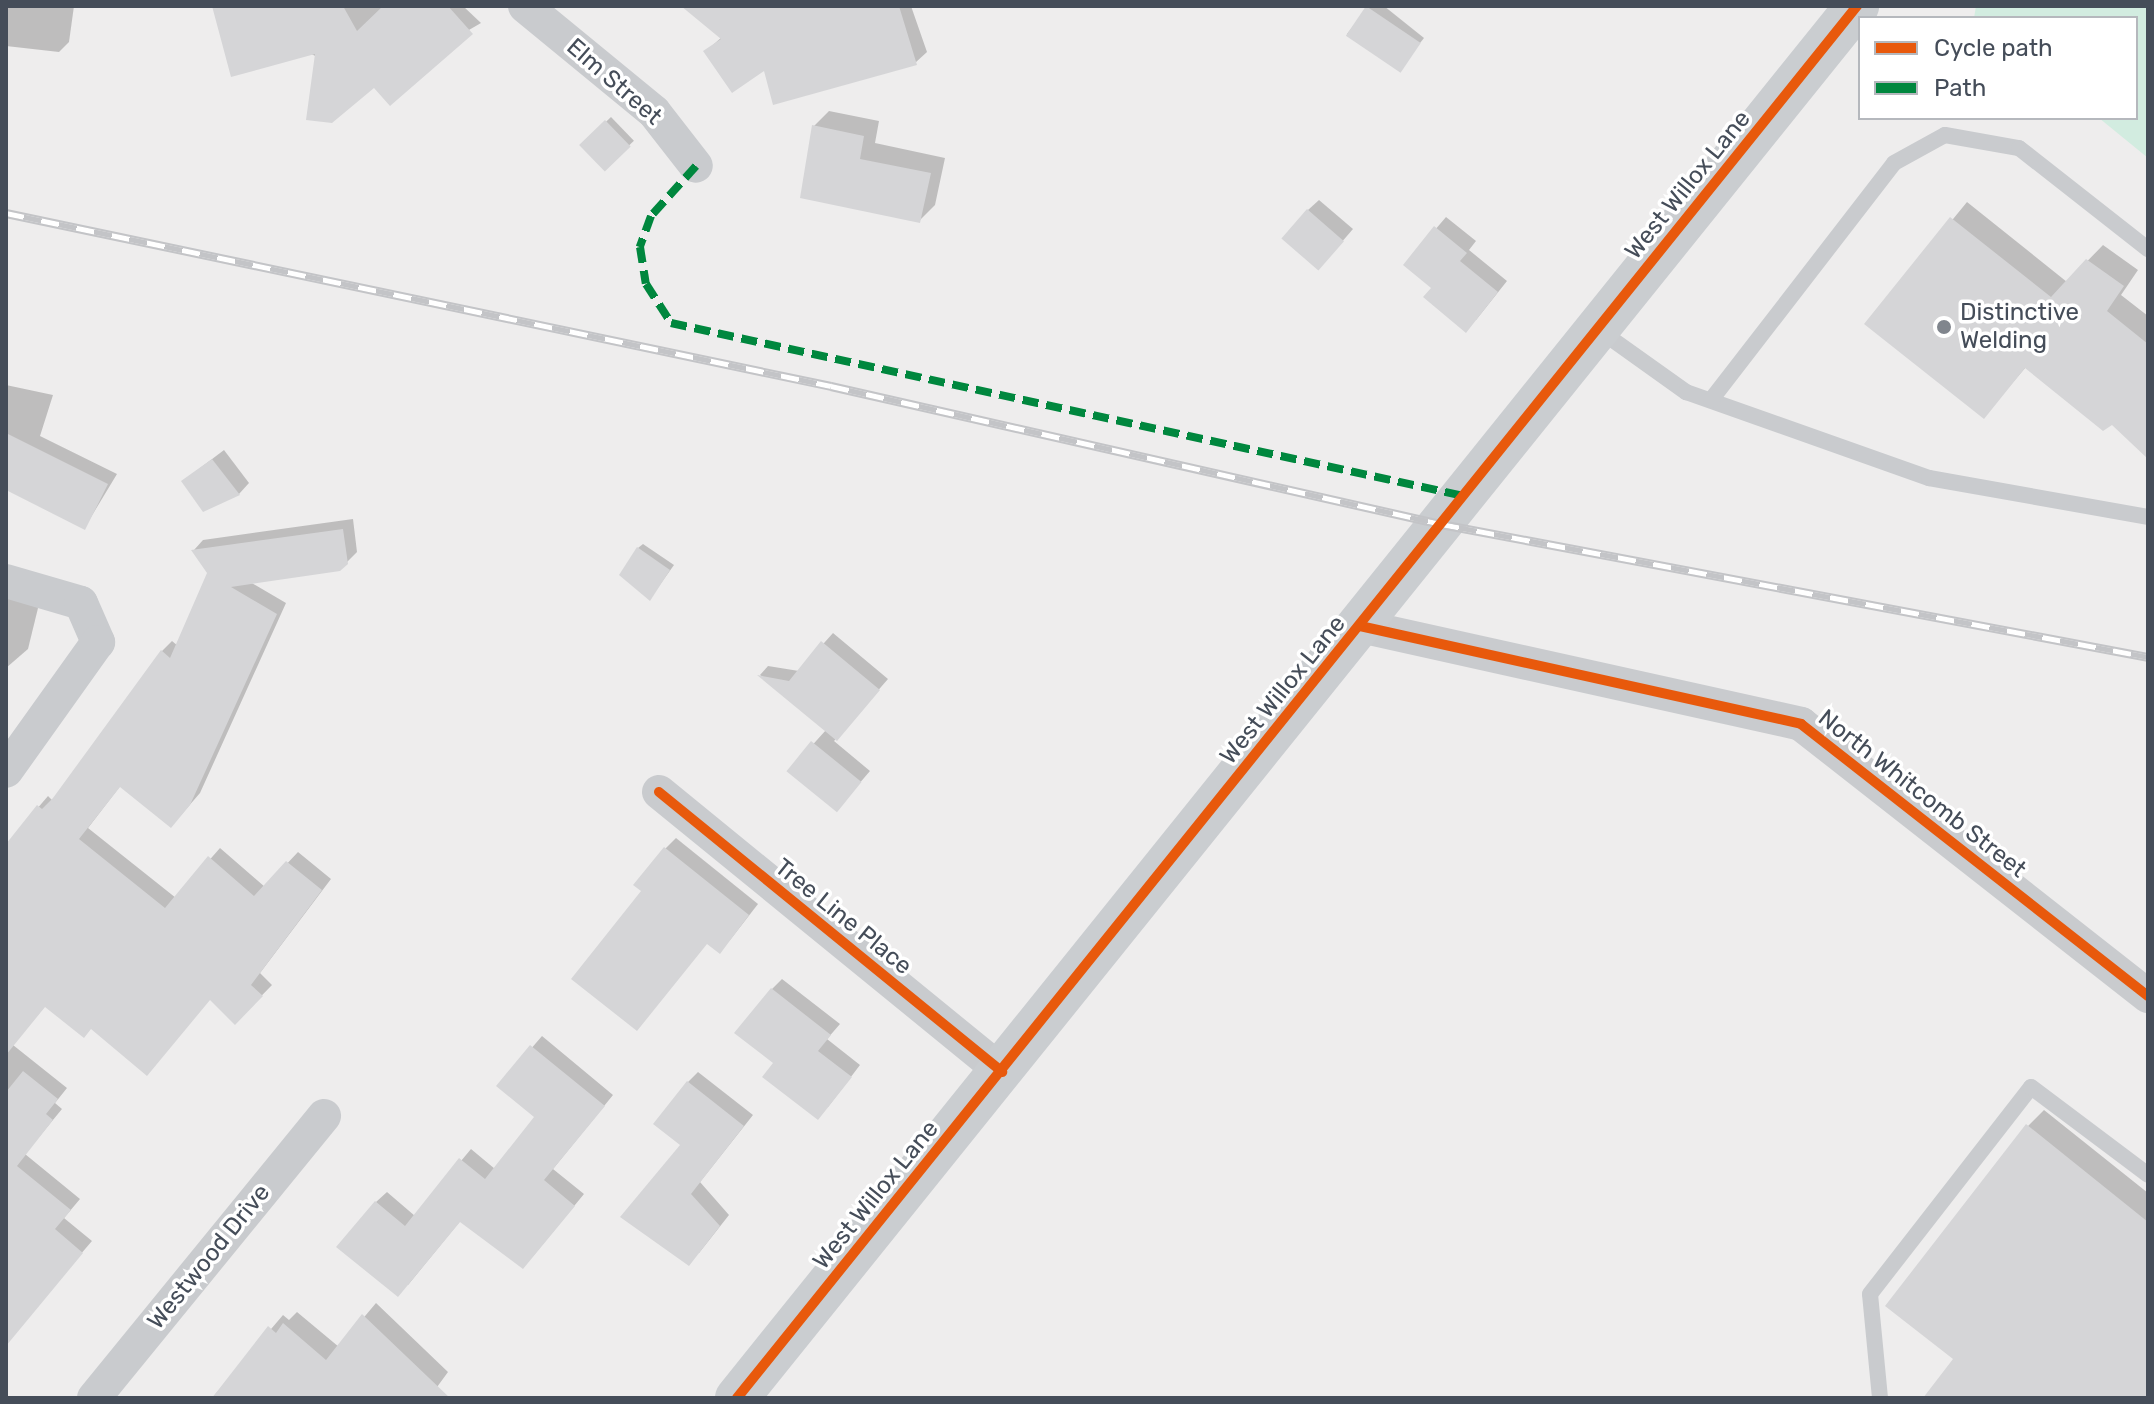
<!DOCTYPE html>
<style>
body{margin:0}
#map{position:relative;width:2154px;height:1404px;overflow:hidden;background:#eeeded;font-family:Rubik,sans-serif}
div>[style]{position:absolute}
.green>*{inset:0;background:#d2ece0}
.shadow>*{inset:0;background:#0003;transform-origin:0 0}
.building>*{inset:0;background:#d5d5d7;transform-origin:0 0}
.service>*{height:16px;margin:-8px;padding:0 8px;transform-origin:8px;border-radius:8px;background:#c9cbce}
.minor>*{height:34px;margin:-17px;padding:0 17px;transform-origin:17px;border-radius:17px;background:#c9cbce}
.secondary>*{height:44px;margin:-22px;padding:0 22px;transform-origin:22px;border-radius:22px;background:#cacdd0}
.rail>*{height:9px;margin-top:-4.5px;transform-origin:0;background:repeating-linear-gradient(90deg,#fff 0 18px,#c3c4c7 0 36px);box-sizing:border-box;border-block:2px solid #c3c4c7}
.quiet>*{height:8px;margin-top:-4px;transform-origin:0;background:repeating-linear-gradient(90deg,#00873e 0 16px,transparent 0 24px)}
.cycleway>*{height:10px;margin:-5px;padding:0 5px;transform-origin:5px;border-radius:5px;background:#e8590c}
.dots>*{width:22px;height:22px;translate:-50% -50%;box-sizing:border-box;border:4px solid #fff;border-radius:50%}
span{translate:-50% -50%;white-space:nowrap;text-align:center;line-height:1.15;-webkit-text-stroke:7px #fff;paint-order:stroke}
.street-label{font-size:24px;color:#454d59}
.poi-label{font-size:24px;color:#454d59}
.left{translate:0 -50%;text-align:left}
.frame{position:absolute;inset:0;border:8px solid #454d59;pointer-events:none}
.legend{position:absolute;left:1858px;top:16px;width:280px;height:104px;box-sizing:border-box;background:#fff;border:2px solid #b5b8bd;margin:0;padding:10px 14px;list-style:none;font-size:24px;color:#454d59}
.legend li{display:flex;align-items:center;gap:16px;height:40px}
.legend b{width:40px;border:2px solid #b5b8bd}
</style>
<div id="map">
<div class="green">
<i style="clip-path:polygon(1976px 6px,2148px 6px,2148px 158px,2099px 118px,2136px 118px,2136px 18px,1974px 18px)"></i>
</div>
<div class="shadow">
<i style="clip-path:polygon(6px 6px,74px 6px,69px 42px,59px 52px,6px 46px)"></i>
<i style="clip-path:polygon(214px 6px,463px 6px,481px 23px,374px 85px)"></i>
<i style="clip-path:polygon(683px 6px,911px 6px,927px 52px,915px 63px,766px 68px,706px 51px,722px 37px)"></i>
<i style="clip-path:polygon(1369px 6px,1384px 6px,1424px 38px,1401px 67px,1347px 34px)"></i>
<i style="clip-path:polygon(829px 111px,879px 121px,875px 143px,945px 158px,935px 205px,919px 221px,814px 126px)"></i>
<i style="left:611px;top:117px;width:33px;height:41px;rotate:46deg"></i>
<i style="clip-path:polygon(1319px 200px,1353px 229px,1328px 258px,1308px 210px)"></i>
<i style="clip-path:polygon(1967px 202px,2067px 282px,2103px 245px,2138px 270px,2121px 295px,2148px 316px,2148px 456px,2112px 422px,2026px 367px,1984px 416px,1867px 324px)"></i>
<i style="clip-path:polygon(1446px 217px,1476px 241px,1469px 250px,1507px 281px,1476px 320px,1405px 265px)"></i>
<i style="clip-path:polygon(6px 385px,53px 395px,40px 436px,117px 474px,85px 527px,6px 488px)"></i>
<i style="clip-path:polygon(224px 450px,249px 483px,239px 494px,183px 481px)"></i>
<i style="clip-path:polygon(353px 519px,357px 552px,346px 563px,250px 582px,286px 603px,200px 793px,181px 815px,121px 785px,88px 828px,176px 898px,220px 848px,265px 887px,298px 852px,331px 879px,260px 973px,272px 985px,235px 1023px,211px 998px,92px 1027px,46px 1005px,13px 1045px,67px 1088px,55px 1103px,62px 1109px,25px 1154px,80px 1199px,64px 1218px,92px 1241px,6px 1341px,6px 845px,48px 796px,53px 801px,162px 651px,172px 641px,178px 646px,210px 572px,194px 550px,203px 540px)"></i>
<i style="clip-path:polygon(643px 544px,674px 565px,654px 593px,638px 548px)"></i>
<i style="clip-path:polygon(6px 595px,39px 604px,28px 649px,6px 668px)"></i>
<i style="clip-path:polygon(833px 633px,888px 679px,834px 741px,870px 771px,846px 799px,789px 771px,826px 730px,760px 675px,768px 666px,799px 671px)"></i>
<i style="clip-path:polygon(676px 838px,758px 904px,730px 940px,665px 849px)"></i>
<i style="clip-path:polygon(782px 979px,840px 1024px,827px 1039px,860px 1065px,828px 1107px,776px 1063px,772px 989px)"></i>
<i style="clip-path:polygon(542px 1036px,613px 1095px,553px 1169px,584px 1194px,533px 1256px,461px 1220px,408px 1285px,376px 1202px,387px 1192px,415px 1216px,471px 1149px,495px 1169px,536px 1116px,499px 1086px)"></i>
<i style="clip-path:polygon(698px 1072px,753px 1115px,700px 1182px,729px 1215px,699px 1253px,682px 1144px,688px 1082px)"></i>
<i style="clip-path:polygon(2044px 1110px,2148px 1193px,2148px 1398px,1925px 1398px,1956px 1359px,2028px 1126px)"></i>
<i style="clip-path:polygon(376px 1303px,448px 1372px,429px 1398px,212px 1398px,283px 1315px,289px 1320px,297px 1312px,339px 1347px)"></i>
</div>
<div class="building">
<i style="clip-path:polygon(212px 6px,343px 6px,357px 31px,383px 6px,448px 6px,473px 34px,390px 106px,374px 88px,332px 123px,306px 120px,315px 54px,231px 77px)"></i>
<i style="clip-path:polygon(681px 6px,899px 6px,917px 65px,773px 105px,764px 71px,732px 93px,703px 51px,721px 39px)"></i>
<i style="left:1366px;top:6px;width:66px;height:36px;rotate:34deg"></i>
<i style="left:605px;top:120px;width:37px;height:36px;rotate:46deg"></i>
<i style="clip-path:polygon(812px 125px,864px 136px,860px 159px,931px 173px,920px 223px,800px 198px)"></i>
<i style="left:1307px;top:209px;width:49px;height:39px;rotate:41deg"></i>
<i style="clip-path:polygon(1950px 217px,2051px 297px,2086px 259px,2124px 286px,2107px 311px,2148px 344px,2148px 459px,2112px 425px,2103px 431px,2025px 368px,1984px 419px,1864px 324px)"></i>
<i style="clip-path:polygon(1434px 226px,1467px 253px,1460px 261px,1498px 292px,1466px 333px,1423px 297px,1431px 288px,1403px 265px)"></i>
<i style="clip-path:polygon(6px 433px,108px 484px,85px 530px,6px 490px)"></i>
<i style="clip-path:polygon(212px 459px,240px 495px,203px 512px,181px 481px)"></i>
<i style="clip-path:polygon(343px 529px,348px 564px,340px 571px,231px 587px,277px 614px,190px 805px,171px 828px,120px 787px,79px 839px,165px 908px,208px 856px,254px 896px,286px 861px,322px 890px,251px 985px,263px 996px,235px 1025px,210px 1000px,147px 1076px,91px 1029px,84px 1038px,45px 1007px,6px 1055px,6px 844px,37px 805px,42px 809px,53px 798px,161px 650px,170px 658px,207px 573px,191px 550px)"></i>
<i style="clip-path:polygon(637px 547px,670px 570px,650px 601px,619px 575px)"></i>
<i style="clip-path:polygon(821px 641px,880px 690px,837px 741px,757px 675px,789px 681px)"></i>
<i style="left:811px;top:741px;width:65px;height:39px;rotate:39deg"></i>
<i style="clip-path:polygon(664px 847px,749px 915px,720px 954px,707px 944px,637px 1031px,571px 979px,641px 891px,633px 885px)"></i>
<i style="clip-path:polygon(771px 988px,831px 1035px,818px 1051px,852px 1077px,818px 1120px,762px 1077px,773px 1063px,734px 1033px)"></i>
<i style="clip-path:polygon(530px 1045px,605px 1106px,544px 1180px,575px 1206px,523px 1269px,460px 1222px,398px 1297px,336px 1247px,375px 1201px,405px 1226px,459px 1158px,485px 1179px,534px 1117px,496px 1086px)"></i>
<i style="clip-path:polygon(23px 1071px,58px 1099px,46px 1114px,53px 1120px,17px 1166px,71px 1210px,55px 1229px,83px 1253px,6px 1346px,6px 1092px)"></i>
<i style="clip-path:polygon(687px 1081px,744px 1126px,691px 1194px,720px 1226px,689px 1266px,620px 1217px,680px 1145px,653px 1124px)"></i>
<i style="clip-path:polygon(2026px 1124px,2148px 1222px,2148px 1398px,1923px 1398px,1953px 1359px,1885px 1306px)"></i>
<i style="clip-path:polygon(362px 1314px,450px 1398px,212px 1398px,268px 1326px,276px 1333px,283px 1323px,326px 1360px)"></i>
</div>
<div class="service">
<i style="left:1599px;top:330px;width:107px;rotate:35.5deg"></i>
<i style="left:1686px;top:392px;width:258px;rotate:19.5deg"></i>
<i style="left:1929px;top:478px;width:222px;rotate:10.1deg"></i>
<i style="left:1711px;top:400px;width:299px;rotate:-52.3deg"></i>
<i style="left:1894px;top:163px;width:58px;rotate:-28.8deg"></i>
<i style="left:1945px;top:135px;width:75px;rotate:10deg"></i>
<i style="left:2019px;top:148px;width:164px;rotate:38.1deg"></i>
<i style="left:1880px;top:1398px;width:104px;rotate:-95.5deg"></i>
<i style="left:1870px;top:1294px;width:262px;rotate:-52.1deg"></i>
<i style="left:2031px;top:1087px;width:146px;rotate:36.9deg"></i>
</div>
<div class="minor">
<i style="left:525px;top:6px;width:167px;rotate:39.4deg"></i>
<i style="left:654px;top:112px;width:68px;rotate:52.1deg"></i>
<i style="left:6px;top:581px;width:78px;rotate:16.3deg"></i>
<i style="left:81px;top:603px;width:43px;rotate:66.4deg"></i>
<i style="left:98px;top:642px;width:158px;rotate:125.5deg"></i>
<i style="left:1360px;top:626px;width:452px;rotate:12.5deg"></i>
<i style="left:1801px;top:724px;width:441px;rotate:38.1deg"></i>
<i style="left:659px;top:792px;width:443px;rotate:39.2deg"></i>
<i style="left:94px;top:1398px;width:364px;rotate:-50.8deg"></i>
</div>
<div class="secondary">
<i style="left:737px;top:1398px;width:1787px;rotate:-51.18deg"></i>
</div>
<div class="rail">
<i style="left:6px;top:213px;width:843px;rotate:11.84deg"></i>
<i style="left:831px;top:386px;width:625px;rotate:12.75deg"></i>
<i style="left:1441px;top:524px;width:719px;rotate:10.65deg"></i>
</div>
<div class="quiet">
<i style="left:696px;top:166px;width:67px;rotate:132deg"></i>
<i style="left:651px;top:216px;width:33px;rotate:110deg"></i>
<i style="left:640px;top:247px;width:37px;rotate:81deg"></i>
<i style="left:646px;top:284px;width:46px;rotate:57.3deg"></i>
<i style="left:671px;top:323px;width:812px;rotate:12.31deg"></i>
</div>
<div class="cycleway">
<i style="left:1360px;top:626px;width:452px;rotate:12.5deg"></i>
<i style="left:1801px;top:724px;width:441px;rotate:38.1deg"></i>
<i style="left:659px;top:792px;width:443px;rotate:39.2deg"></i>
<i style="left:737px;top:1398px;width:1787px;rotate:-51.18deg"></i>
</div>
<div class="dots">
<i style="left:1944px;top:327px;background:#80858d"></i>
</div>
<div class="street-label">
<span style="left:614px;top:82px;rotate:41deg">Elm Street</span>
<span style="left:1688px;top:185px;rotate:-51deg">West Willox Lane</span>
<span style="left:1283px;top:690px;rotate:-51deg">West Willox Lane</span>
<span style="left:1922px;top:794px;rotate:38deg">North Whitcomb Street</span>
<span style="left:843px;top:917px;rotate:39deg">Tree Line Place</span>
<span style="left:876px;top:1195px;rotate:-51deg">West Willox Lane</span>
<span style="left:209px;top:1257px;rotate:-51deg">Westwood Drive</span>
</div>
<div class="poi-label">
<span class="left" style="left:1960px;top:327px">Distinctive<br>Welding</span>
</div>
<div class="frame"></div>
<ul class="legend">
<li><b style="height:10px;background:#e8590c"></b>Cycle path</li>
<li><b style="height:10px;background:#00873e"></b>Path</li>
</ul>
</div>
